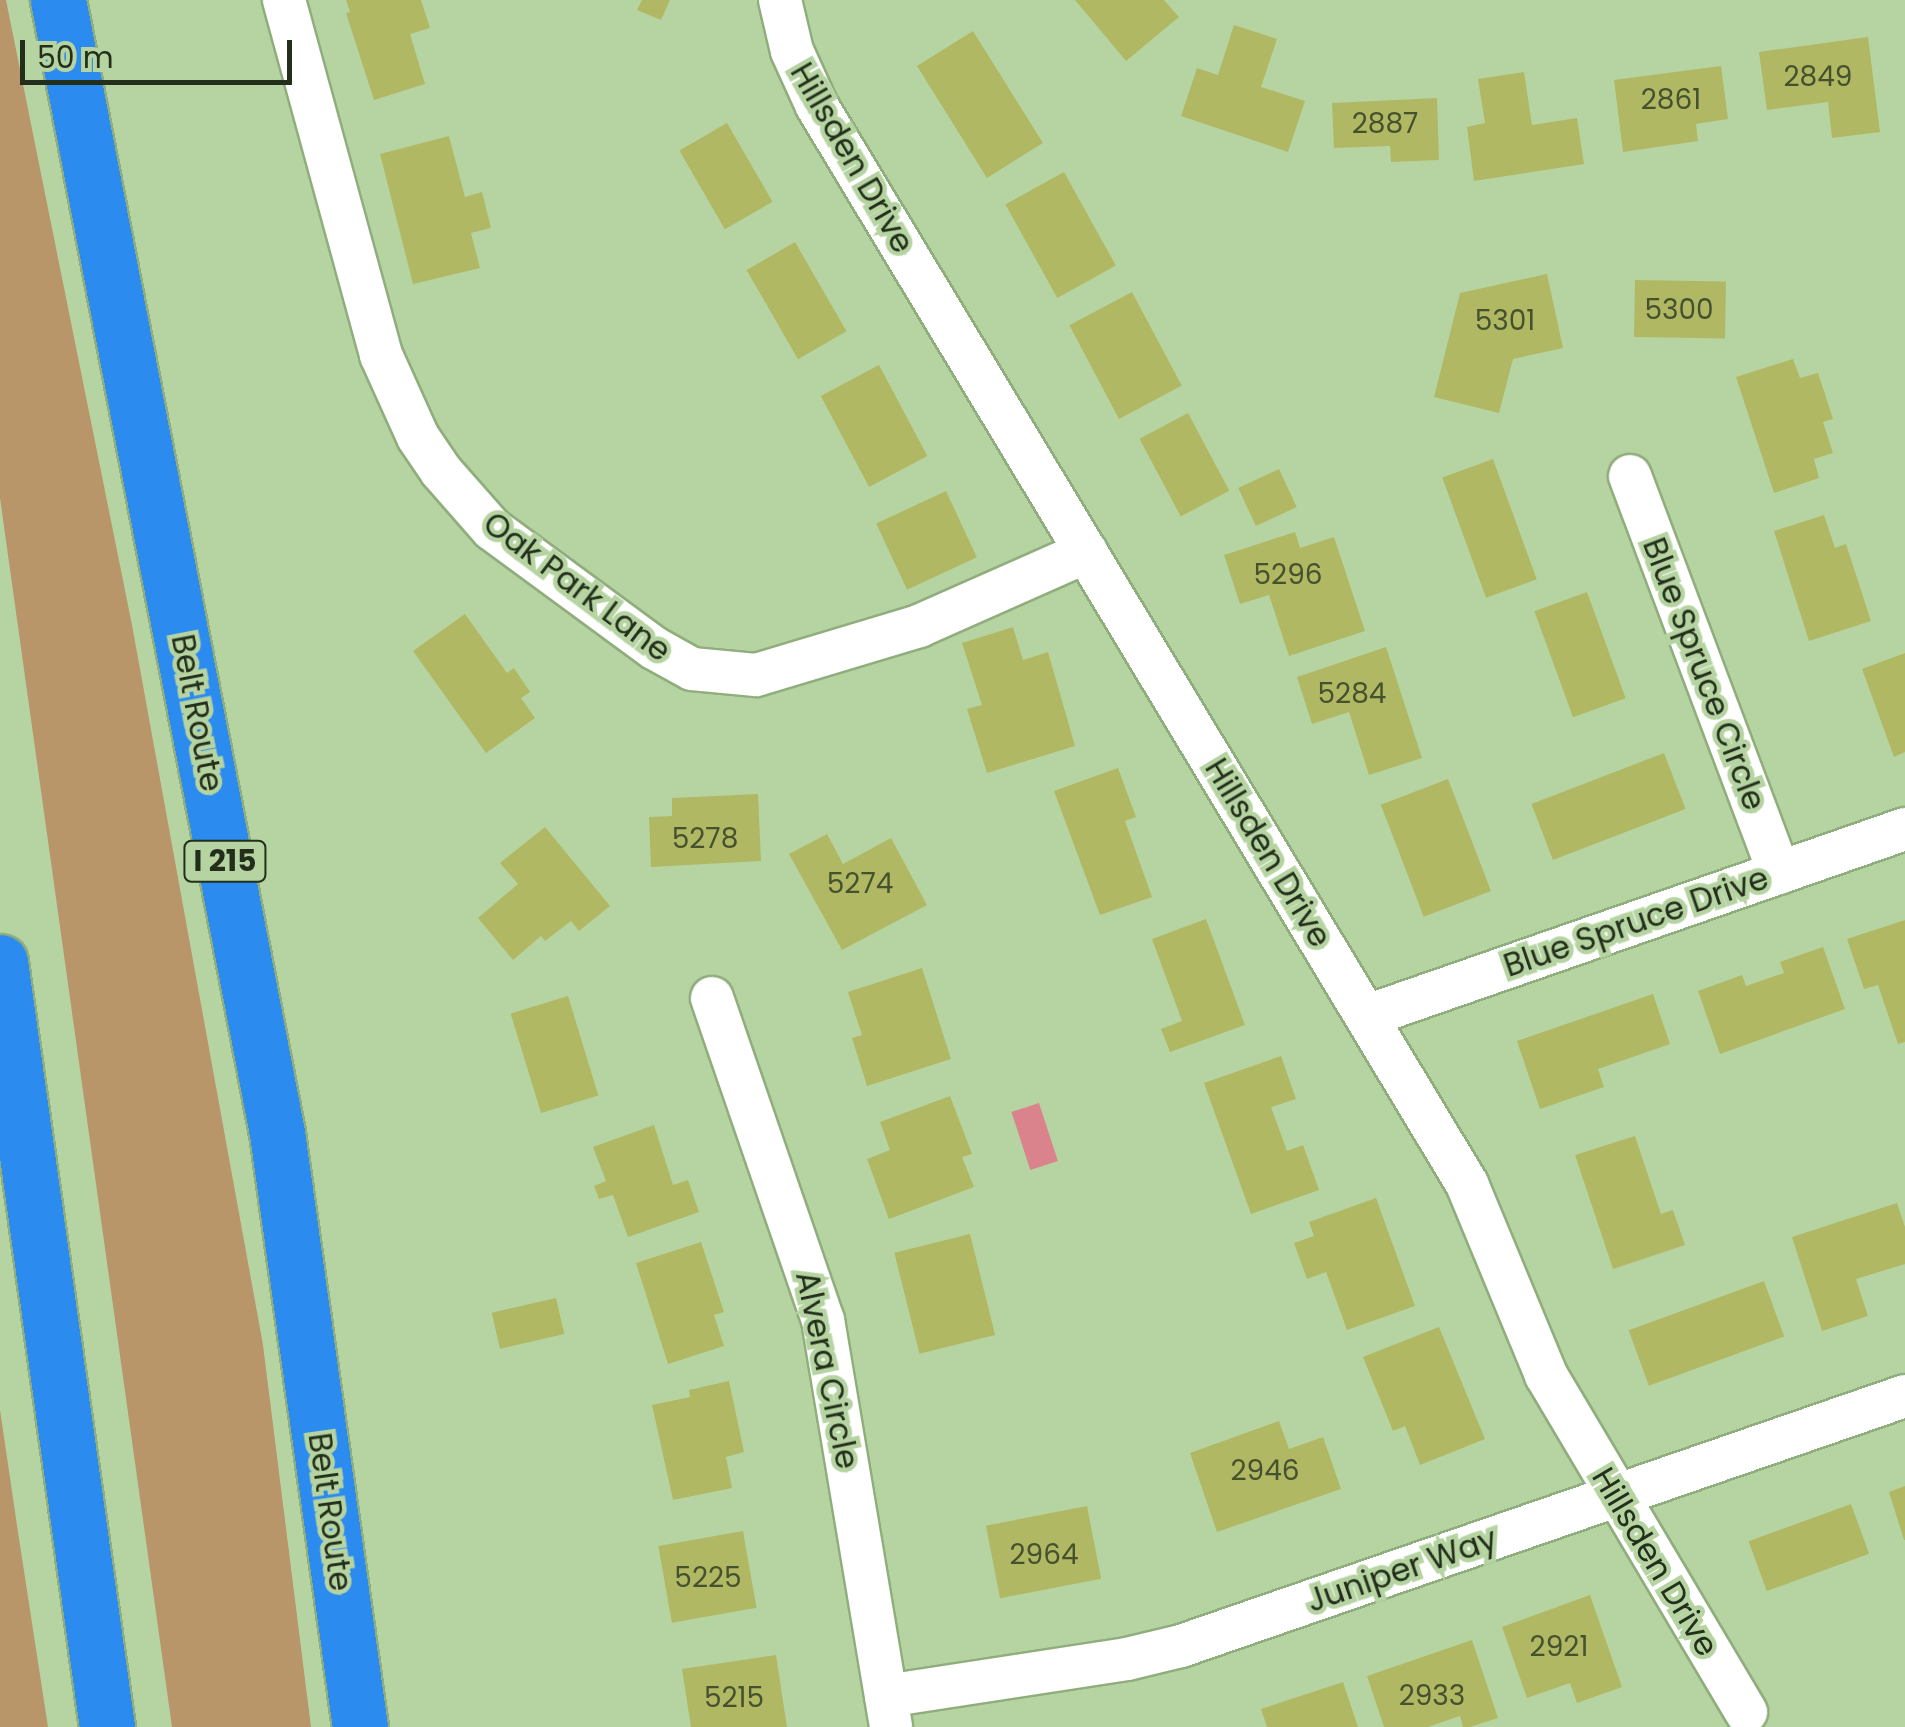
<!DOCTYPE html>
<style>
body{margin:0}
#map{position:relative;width:1905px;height:1727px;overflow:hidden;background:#b6d4a2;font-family:Poppins,sans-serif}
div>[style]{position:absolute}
.green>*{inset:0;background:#b9966a}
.water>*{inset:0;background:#db838d;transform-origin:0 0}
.building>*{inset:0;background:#b1b864;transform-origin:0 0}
.roads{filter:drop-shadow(2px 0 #90ad7d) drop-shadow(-2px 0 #90ad7d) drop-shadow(0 2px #90ad7d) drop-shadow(0 -2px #90ad7d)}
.minor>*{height:42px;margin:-21px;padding:0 21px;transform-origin:21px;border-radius:21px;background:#fff}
.highway>*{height:55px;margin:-27.5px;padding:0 27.5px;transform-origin:27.5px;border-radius:27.5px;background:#2b8bee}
span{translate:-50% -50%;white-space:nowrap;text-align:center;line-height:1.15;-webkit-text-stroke:9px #b6d4a2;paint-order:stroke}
.number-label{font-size:28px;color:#46512d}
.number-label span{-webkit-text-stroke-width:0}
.shield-label span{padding:2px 8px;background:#b6d4a2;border:2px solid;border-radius:8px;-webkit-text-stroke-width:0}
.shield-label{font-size:30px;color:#232f1b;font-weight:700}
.street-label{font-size:32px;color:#232f1b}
.scale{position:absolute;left:20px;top:40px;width:272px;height:45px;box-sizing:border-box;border:5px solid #232f1b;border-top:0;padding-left:12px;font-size:30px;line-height:35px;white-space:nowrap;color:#232f1b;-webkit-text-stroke:8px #b6d4a2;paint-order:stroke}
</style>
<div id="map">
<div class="green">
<i style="clip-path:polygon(0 0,6px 0,132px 625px,263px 1345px,311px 1727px,172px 1727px,0 498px)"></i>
<i style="clip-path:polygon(0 1410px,18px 1532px,48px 1727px,0 1727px)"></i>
</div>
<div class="water">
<i style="left:1039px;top:1103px;width:61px;height:29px;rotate:72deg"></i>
</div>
<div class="building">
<i style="clip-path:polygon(346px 0,421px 0,430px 28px,410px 34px,425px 84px,374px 100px,346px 13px,350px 12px)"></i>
<i style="clip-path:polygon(642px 0,670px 0,661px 20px,637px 10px)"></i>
<i style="clip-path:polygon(1075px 0,1164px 0,1179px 17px,1126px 61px)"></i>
<i style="clip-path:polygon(1234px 25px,1277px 39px,1261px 87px,1305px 101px,1288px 152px,1181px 116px,1197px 68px,1218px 75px)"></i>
<i style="left:973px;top:31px;width:132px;height:66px;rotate:58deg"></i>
<i style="clip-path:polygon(1868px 37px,1880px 132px,1832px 138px,1828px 102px,1767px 110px,1759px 52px)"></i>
<i style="clip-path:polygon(1721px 66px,1728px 119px,1696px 124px,1698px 141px,1623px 152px,1614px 80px)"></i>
<i style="clip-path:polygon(1524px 72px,1532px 125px,1577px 118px,1584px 164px,1474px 181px,1467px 127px,1485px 123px,1478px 79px)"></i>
<i style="clip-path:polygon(1437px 98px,1439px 160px,1391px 162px,1390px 146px,1334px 148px,1332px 103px)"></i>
<i style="left:727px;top:123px;width:91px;height:55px;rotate:60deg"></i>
<i style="clip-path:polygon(449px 136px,465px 197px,482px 192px,491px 228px,471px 233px,480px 268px,413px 284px,380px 154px)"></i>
<i style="left:1064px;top:172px;width:107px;height:67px;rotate:61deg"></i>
<i style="left:795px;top:242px;width:103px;height:56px;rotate:60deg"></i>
<i style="clip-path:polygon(1547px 274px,1563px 348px,1513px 359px,1499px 413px,1434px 397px,1460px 293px)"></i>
<i style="left:1635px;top:280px;width:91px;height:57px;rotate:1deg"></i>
<i style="left:1132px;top:292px;width:106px;height:71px;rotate:62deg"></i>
<i style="clip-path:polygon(1793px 359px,1800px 378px,1818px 373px,1833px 419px,1823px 422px,1833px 453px,1814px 459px,1819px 478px,1774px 493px,1736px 377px)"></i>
<i style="left:879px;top:365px;width:103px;height:66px;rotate:62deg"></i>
<i style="left:1188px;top:413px;width:88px;height:55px;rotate:62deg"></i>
<i style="left:1493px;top:459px;width:128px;height:54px;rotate:70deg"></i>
<i style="left:1279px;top:469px;width:42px;height:45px;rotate:65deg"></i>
<i style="left:946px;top:491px;width:73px;height:77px;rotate:65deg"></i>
<i style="clip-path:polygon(1824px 515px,1835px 548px,1846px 544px,1871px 621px,1809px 641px,1774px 531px)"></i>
<i style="clip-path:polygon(1295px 532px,1300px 548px,1334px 537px,1365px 631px,1289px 656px,1269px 595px,1240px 604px,1224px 555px)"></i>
<i style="left:1587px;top:592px;width:113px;height:56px;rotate:70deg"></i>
<i style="clip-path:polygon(465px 614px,507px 673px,514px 668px,530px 692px,521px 698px,535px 718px,486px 753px,413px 651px)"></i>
<i style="clip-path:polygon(1013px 627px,1023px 660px,1048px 652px,1075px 746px,987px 773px,967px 709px,982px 705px,962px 643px)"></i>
<i style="clip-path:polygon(1386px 647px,1422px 758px,1369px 775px,1349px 712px,1312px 724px,1297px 677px)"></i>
<i style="clip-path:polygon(1905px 653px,1905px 752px,1894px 757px,1862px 669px)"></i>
<i style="left:1664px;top:753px;width:60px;height:142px;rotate:69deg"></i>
<i style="clip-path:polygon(1118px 768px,1136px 817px,1125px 821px,1152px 897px,1100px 915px,1054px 791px)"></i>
<i style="left:1448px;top:779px;width:120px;height:72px;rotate:69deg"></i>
<i style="clip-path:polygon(758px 794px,761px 861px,651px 867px,649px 817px,672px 816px,672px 798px)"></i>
<i style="clip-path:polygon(545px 827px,610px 906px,579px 931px,571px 921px,545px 941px,541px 936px,513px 960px,478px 918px,518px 884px,500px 863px)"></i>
<i style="clip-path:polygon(827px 834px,843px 864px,891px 838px,927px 905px,842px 950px,789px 854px)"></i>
<i style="clip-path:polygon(1206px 919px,1245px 1025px,1170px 1052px,1161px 1029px,1182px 1021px,1152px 939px)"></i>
<i style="clip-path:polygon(1905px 920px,1905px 1042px,1898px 1044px,1878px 985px,1864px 989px,1847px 939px)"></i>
<i style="clip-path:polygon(1823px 947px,1845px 1009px,1720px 1054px,1698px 991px,1742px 975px,1746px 986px,1784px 973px,1780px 962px)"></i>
<i style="clip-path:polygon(922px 968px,951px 1059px,867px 1086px,852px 1038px,862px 1035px,848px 992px)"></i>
<i style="clip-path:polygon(1653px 994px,1670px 1044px,1598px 1069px,1604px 1087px,1540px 1109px,1517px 1041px)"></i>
<i style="left:568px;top:996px;width:104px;height:60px;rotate:73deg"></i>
<i style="clip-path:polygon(1281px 1056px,1296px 1099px,1271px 1107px,1287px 1151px,1303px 1145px,1319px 1190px,1251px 1214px,1204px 1083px)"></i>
<i style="clip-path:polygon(950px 1096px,972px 1154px,962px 1157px,974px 1187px,889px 1219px,867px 1159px,890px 1150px,880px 1122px)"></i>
<i style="clip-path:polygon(654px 1125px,673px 1185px,688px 1180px,699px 1212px,628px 1237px,613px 1195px,599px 1199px,594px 1186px,606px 1181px,593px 1147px)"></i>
<i style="clip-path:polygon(1635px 1136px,1661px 1214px,1673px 1210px,1685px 1245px,1613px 1269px,1575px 1155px)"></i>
<i style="clip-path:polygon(1376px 1198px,1415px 1306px,1347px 1330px,1326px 1272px,1307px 1279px,1294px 1243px,1314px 1236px,1309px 1222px)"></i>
<i style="clip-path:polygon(1897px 1203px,1905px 1227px,1905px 1264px,1856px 1279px,1868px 1316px,1822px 1331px,1792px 1237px)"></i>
<i style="left:970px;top:1234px;width:104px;height:78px;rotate:76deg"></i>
<i style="clip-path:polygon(701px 1242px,724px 1312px,714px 1315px,724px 1346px,668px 1364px,636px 1263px)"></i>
<i style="left:1764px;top:1281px;width:59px;height:144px;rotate:70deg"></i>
<i style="left:556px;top:1298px;width:37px;height:66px;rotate:77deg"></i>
<i style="clip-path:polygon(1439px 1327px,1485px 1439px,1420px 1465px,1405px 1426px,1393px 1431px,1363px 1357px)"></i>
<i style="clip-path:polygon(729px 1381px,744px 1452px,726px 1457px,732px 1488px,673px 1500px,652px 1405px,690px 1397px,689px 1390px)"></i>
<i style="clip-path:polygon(1279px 1421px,1289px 1449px,1323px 1437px,1341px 1489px,1217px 1532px,1190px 1453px)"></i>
<i style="clip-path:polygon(1905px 1486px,1905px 1540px,1904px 1540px,1889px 1492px)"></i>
<i style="left:1851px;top:1504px;width:53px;height:109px;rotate:70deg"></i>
<i style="left:1087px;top:1506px;width:74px;height:103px;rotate:79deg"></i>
<i style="left:743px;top:1531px;width:78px;height:86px;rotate:80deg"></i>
<i style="clip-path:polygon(1590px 1595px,1622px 1687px,1577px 1703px,1570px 1683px,1527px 1698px,1502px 1627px)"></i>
<i style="clip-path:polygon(1472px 1640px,1498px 1718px,1470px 1727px,1463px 1727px,1460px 1716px,1428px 1727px,1384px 1727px,1367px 1676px)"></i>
<i style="clip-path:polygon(776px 1655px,787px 1727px,691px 1727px,682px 1669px)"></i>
<i style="clip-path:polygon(1343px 1682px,1358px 1727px,1267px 1727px,1261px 1709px)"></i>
</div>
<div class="roads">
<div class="minor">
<i style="left:284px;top:0;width:368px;rotate:74.7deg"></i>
<i style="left:381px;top:355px;width:90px;rotate:65.7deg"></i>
<i style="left:418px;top:437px;width:41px;rotate:55.9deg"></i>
<i style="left:441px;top:471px;width:77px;rotate:48.7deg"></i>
<i style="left:492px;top:529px;width:201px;rotate:36.3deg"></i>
<i style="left:654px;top:648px;width:43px;rotate:28.9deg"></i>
<i style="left:692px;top:669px;width:64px;rotate:5.4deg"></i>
<i style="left:756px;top:675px;width:170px;rotate:-16.7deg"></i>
<i style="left:919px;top:626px;width:183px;rotate:-23.9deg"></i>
<i style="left:780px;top:0;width:52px;rotate:76.8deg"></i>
<i style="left:792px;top:51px;width:60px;rotate:65.6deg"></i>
<i style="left:817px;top:106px;width:1259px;rotate:58.91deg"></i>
<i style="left:1467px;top:1184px;width:207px;rotate:67.5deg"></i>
<i style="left:1546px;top:1375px;width:392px;rotate:59.3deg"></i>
<i style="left:1630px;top:476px;width:424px;rotate:69.4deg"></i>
<i style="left:712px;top:998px;width:341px;rotate:71deg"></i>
<i style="left:823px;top:1320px;width:413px;rotate:80.5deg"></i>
<i style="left:1367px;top:1016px;width:570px;rotate:-19.17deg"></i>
<i style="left:886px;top:1696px;width:244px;rotate:-8.7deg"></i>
<i style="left:1127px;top:1659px;width:56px;rotate:-13.5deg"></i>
<i style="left:1181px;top:1646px;width:766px;rotate:-19.05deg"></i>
</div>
<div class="highway">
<i style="left:58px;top:0;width:1154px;rotate:79.06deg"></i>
<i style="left:277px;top:1133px;width:600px;rotate:82.05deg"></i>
<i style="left:0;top:962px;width:772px;rotate:82.04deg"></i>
</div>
</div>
<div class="number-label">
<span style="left:1818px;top:77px">2849</span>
<span style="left:1671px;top:100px">2861</span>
<span style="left:1385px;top:124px">2887</span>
<span style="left:1679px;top:310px">5300</span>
<span style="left:1505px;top:321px">5301</span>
<span style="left:1288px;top:575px">5296</span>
<span style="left:1352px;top:694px">5284</span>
<span style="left:705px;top:839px">5278</span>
<span style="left:860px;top:884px">5274</span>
<span style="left:1265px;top:1471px">2946</span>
<span style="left:1044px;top:1555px">2964</span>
<span style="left:708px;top:1578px">5225</span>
<span style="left:1559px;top:1647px">2921</span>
<span style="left:1432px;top:1696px">2933</span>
<span style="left:734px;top:1698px">5215</span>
</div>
<div class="shield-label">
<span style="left:225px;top:861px">I 215</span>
</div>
<div class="street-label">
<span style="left:852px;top:158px;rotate:60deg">Hillsden Drive</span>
<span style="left:577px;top:587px;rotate:37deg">Oak Park Lane</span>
<span style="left:1704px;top:674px;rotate:69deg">Blue Spruce Circle</span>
<span style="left:197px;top:713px;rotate:79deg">Belt Route</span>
<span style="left:1268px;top:853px;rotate:59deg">Hillsden Drive</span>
<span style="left:1636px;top:922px;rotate:-19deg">Blue Spruce Drive</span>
<span style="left:827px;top:1370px;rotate:78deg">Alvera Circle</span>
<span style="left:330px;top:1512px;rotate:82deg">Belt Route</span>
<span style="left:1655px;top:1562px;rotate:59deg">Hillsden Drive</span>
<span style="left:1402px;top:1570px;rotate:-19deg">Juniper Way</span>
</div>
<div class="scale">50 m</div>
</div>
